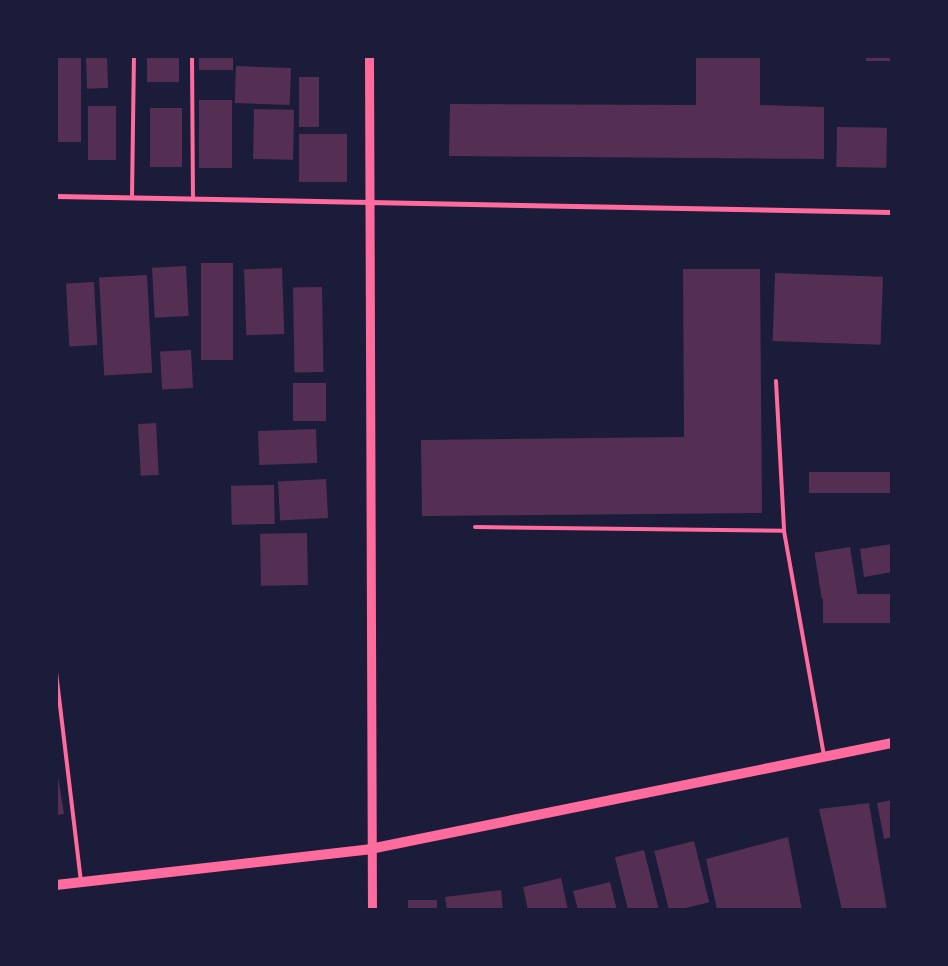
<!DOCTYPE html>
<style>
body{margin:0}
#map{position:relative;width:948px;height:966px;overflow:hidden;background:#1b1b3a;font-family:Spectral,serif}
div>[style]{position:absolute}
.building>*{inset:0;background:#542f53;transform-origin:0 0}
.service>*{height:4px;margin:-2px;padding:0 2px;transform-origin:2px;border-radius:2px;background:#ff6b9d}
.minor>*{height:5px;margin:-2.5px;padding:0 2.5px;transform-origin:2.5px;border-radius:2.5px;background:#ff6b9d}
.tertiary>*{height:9px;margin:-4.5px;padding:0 4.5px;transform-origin:4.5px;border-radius:4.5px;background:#ff6b9d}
.secondary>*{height:10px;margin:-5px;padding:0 5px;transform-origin:5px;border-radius:5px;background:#ff6b9d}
span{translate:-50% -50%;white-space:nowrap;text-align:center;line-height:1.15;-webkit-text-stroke:5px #1b1b3a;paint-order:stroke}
.frame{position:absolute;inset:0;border:58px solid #1b1b3a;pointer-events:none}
</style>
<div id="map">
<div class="building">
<i style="left:56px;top:56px;width:25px;height:86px"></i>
<i style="left:147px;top:56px;width:32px;height:26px"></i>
<i style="left:199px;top:56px;width:34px;height:14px"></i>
<i style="clip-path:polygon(696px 56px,760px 56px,760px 105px,824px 107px,824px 159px,449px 156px,450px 104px,696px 105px)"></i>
<i style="left:866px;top:56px;width:26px;height:5px"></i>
<i style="left:107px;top:57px;width:31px;height:21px;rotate:88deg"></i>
<i style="left:236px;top:66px;width:55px;height:37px;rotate:2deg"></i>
<i style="left:299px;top:77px;width:20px;height:50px"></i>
<i style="left:199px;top:100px;width:33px;height:68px"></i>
<i style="left:88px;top:106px;width:28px;height:54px"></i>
<i style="left:150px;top:108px;width:32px;height:59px"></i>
<i style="left:254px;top:109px;width:40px;height:50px;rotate:1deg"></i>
<i style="left:837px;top:127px;width:50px;height:40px;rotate:1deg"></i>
<i style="left:299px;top:134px;width:48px;height:48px"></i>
<i style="left:201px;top:263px;width:32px;height:97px"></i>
<i style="left:186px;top:266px;width:50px;height:34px;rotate:87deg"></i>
<i style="left:282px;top:268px;width:66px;height:38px;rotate:88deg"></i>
<i style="clip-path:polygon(683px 269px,760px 269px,762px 513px,422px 516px,421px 440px,684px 437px)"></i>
<i style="left:775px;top:273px;width:108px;height:68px;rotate:2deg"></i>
<i style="left:147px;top:275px;width:98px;height:48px;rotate:87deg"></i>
<i style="left:94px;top:282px;width:63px;height:28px;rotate:87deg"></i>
<i style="left:322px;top:287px;width:85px;height:29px;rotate:89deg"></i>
<i style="left:191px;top:350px;width:38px;height:31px;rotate:87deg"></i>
<i style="left:293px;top:383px;width:33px;height:38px"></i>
<i style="left:156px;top:423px;width:52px;height:18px;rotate:87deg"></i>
<i style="left:316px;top:429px;width:34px;height:58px;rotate:88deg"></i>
<i style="left:892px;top:472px;width:21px;height:83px;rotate:90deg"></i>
<i style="left:326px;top:479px;width:39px;height:48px;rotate:87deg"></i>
<i style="left:274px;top:485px;width:39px;height:43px;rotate:89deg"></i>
<i style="left:307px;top:533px;width:52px;height:47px;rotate:89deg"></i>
<i style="clip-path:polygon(892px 544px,892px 572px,864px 577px,860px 549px)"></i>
<i style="left:850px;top:547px;width:47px;height:36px;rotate:81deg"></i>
<i style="left:892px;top:594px;width:29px;height:69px;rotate:90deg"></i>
<i style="clip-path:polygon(56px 764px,64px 814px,56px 815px)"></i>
<i style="clip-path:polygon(892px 800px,892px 837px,884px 839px,877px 803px)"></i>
<i style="clip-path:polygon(869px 803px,887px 910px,842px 910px,819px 809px)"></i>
<i style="clip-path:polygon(788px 837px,802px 910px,717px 910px,706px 859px)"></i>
<i style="left:694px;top:841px;width:63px;height:41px;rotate:76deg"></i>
<i style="left:644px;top:850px;width:62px;height:30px;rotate:76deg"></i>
<i style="clip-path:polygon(561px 878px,568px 910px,528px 910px,523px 887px)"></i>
<i style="clip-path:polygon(610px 882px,617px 910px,578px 910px,573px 891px)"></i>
<i style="clip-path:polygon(501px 890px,503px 910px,447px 910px,445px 897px)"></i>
<i style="left:408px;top:900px;width:29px;height:10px"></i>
</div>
<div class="service">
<i style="left:192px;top:56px;width:142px;rotate:89.6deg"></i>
<i style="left:132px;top:197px;width:141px;rotate:-89.2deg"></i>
<i style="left:776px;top:381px;width:150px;rotate:86.9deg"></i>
<i style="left:784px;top:531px;width:229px;rotate:79.9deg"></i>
<i style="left:475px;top:527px;width:309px;rotate:0.7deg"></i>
<i style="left:56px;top:672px;width:210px;rotate:83.2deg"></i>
</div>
<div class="minor">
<i style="left:56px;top:196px;width:836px;rotate:1.1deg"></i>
</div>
<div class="tertiary">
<i style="left:369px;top:56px;width:854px;rotate:89.8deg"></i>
</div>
<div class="secondary">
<i style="left:56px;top:885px;width:316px;rotate:-6.5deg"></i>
<i style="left:370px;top:849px;width:533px;rotate:-11.48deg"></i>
</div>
<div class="frame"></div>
</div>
